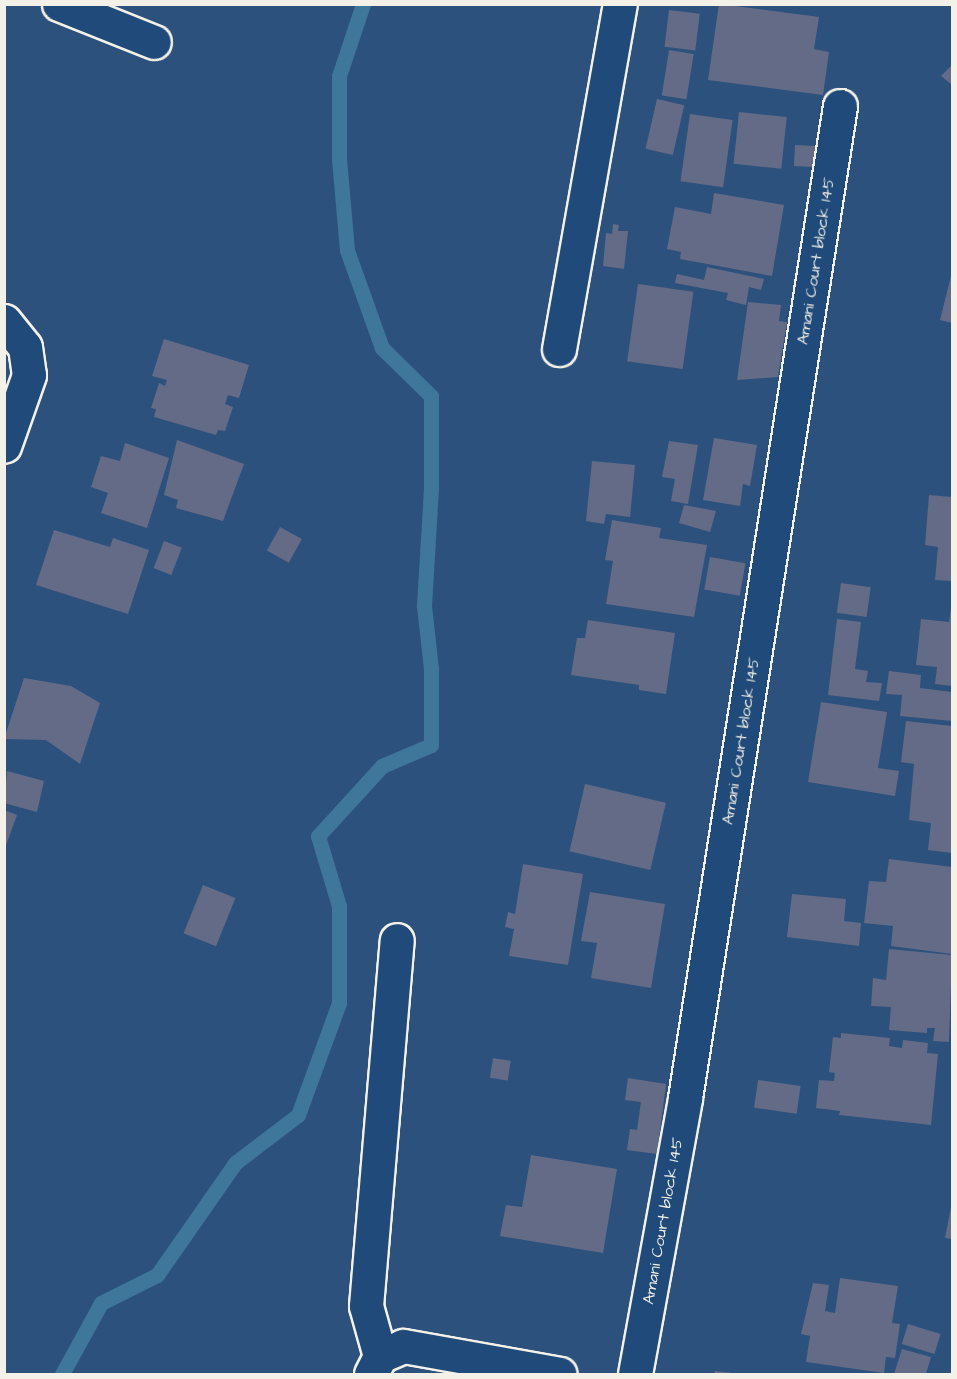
<!DOCTYPE html>
<style>
body{margin:0}
#map{position:relative;width:957px;height:1379px;overflow:hidden;background:#2d517d;font-family:"Architects Daughter",sans-serif}
div>[style]{position:absolute}
.stream>*{height:15px;margin:-7.5px;padding:0 7.5px;transform-origin:7.5px;border-radius:7.5px;background:#3f779a}
.building>*{inset:0;background:#636b87;transform-origin:0 0}
.roads{filter:drop-shadow(2px 0 #f4f1e8) drop-shadow(-2px 0 #f4f1e8) drop-shadow(0 2px #f4f1e8) drop-shadow(0 -2px #f4f1e8)}
.minor>*{height:33px;margin:-16.5px;padding:0 16.5px;transform-origin:16.5px;border-radius:16.5px;background:#1f4a7a}
span{translate:-50% -50%;white-space:nowrap;text-align:center;line-height:1.15;-webkit-text-stroke:5px #1f4a7a;paint-order:stroke}
.street-label{font-size:16px;color:#f4f1e8}
.frame{position:absolute;inset:0;border:6px solid #f4f1e8;pointer-events:none}
</style>
<div id="map">
<div class="stream">
<i style="left:62px;top:1374px;width:81px;rotate:-61.2deg"></i>
<i style="left:101px;top:1303px;width:63px;rotate:-26.6deg"></i>
<i style="left:157px;top:1275px;width:136px;rotate:-55.1deg"></i>
<i style="left:235px;top:1163px;width:79px;rotate:-37.3deg"></i>
<i style="left:298px;top:1115px;width:119px;rotate:-69.9deg"></i>
<i style="left:339px;top:1003px;width:97px;rotate:-90deg"></i>
<i style="left:339px;top:906px;width:73px;rotate:-106.7deg"></i>
<i style="left:318px;top:836px;width:95px;rotate:-47.6deg"></i>
<i style="left:382px;top:766px;width:53px;rotate:-23.2deg"></i>
<i style="left:431px;top:745px;width:76px;rotate:-90deg"></i>
<i style="left:431px;top:669px;width:63px;rotate:-96.3deg"></i>
<i style="left:424px;top:606px;width:119px;rotate:-86.6deg"></i>
<i style="left:431px;top:487px;width:91px;rotate:-90deg"></i>
<i style="left:431px;top:396px;width:69px;rotate:-135.6deg"></i>
<i style="left:382px;top:348px;width:104px;rotate:-109.7deg"></i>
<i style="left:347px;top:250px;width:91px;rotate:-95deg"></i>
<i style="left:339px;top:159px;width:83px;rotate:-90deg"></i>
<i style="left:339px;top:76px;width:76px;rotate:-71.6deg"></i>
</div>
<div class="building">
<i style="clip-path:polygon(719px 4px,819px 17px,814px 49px,829px 52px,823px 95px,708px 80px)"></i>
<i style="left:669px;top:10px;width:31px;height:37px;rotate:7deg"></i>
<i style="left:669px;top:50px;width:25px;height:46px;rotate:9deg"></i>
<i style="clip-path:polygon(952px 65px,952px 85px,941px 76px)"></i>
<i style="left:657px;top:99px;width:28px;height:51px;rotate:13deg"></i>
<i style="left:739px;top:112px;width:48px;height:52px;rotate:6deg"></i>
<i style="left:690px;top:114px;width:43px;height:68px;rotate:8deg"></i>
<i style="left:795px;top:145px;width:35px;height:21px;rotate:3deg"></i>
<i style="clip-path:polygon(714px 193px,784px 205px,772px 276px,680px 259px,681px 252px,667px 249px,675px 207px,711px 214px)"></i>
<i style="clip-path:polygon(613px 224px,619px 225px,618px 231px,628px 231px,624px 269px,603px 266px,606px 233px,612px 234px)"></i>
<i style="clip-path:polygon(707px 267px,764px 279px,761px 290px,749px 287px,746px 305px,726px 300px,728px 293px,675px 283px,677px 274px,704px 280px)"></i>
<i style="clip-path:polygon(952px 272px,952px 323px,940px 320px)"></i>
<i style="left:638px;top:284px;width:56px;height:78px;rotate:8deg"></i>
<i style="clip-path:polygon(748px 302px,781px 305px,779px 321px,787px 322px,778px 377px,737px 380px)"></i>
<i style="clip-path:polygon(164px 339px,249px 365px,239px 398px,228px 395px,225px 404px,233px 407px,225px 431px,218px 430px,216px 435px,154px 417px,156px 409px,151px 408px,159px 383px,165px 386px,167px 380px,152px 376px)"></i>
<i style="clip-path:polygon(714px 438px,757px 445px,750px 486px,743px 484px,740px 506px,703px 500px)"></i>
<i style="clip-path:polygon(177px 440px,244px 464px,223px 521px,176px 508px,178px 500px,164px 495px)"></i>
<i style="clip-path:polygon(669px 441px,698px 445px,688px 504px,671px 501px,675px 479px,662px 477px)"></i>
<i style="clip-path:polygon(125px 443px,169px 458px,147px 528px,101px 513px,108px 493px,91px 487px,101px 456px,120px 461px)"></i>
<i style="clip-path:polygon(592px 461px,635px 465px,630px 517px,606px 514px,604px 524px,586px 521px)"></i>
<i style="clip-path:polygon(929px 495px,952px 497px,952px 581px,935px 580px,938px 547px,925px 545px)"></i>
<i style="clip-path:polygon(684px 505px,716px 511px,710px 532px,679px 523px)"></i>
<i style="clip-path:polygon(612px 520px,661px 528px,659px 538px,707px 545px,694px 617px,606px 604px,613px 561px,605px 560px)"></i>
<i style="left:280px;top:527px;width:25px;height:27px;rotate:29deg"></i>
<i style="clip-path:polygon(54px 530px,110px 547px,113px 538px,149px 550px,128px 614px,36px 585px)"></i>
<i style="left:164px;top:541px;width:19px;height:29px;rotate:21deg"></i>
<i style="left:710px;top:557px;width:36px;height:33px;rotate:10deg"></i>
<i style="left:841px;top:583px;width:30px;height:30px;rotate:8deg"></i>
<i style="clip-path:polygon(951px 608px,952px 608px,952px 686px,935px 684px,937px 667px,916px 665px,921px 619px,949px 622px)"></i>
<i style="clip-path:polygon(837px 619px,861px 622px,855px 669px,868px 671px,866px 682px,882px 683px,879px 701px,828px 695px)"></i>
<i style="clip-path:polygon(588px 620px,675px 633px,666px 694px,639px 690px,639px 685px,571px 675px,577px 638px,585px 638px)"></i>
<i style="clip-path:polygon(889px 671px,921px 675px,920px 688px,952px 692px,952px 721px,900px 716px,902px 695px,886px 694px)"></i>
<i style="clip-path:polygon(24px 678px,71px 686px,100px 703px,80px 764px,46px 740px,4px 739px)"></i>
<i style="clip-path:polygon(821px 702px,887px 712px,878px 768px,899px 771px,895px 796px,808px 782px)"></i>
<i style="clip-path:polygon(906px 721px,952px 726px,952px 853px,928px 850px,931px 823px,909px 820px,914px 764px,901px 762px)"></i>
<i style="clip-path:polygon(7px 771px,44px 781px,37px 812px,4px 803px)"></i>
<i style="left:585px;top:784px;width:83px;height:69px;rotate:13deg"></i>
<i style="clip-path:polygon(4px 810px,17px 815px,5px 848px,4px 848px)"></i>
<i style="clip-path:polygon(889px 859px,952px 867px,952px 954px,891px 946px,893px 926px,864px 923px,869px 881px,886px 882px)"></i>
<i style="clip-path:polygon(523px 864px,583px 874px,568px 965px,509px 956px,514px 929px,505px 927px,508px 912px,515px 914px)"></i>
<i style="left:203px;top:885px;width:35px;height:52px;rotate:22deg"></i>
<i style="clip-path:polygon(590px 892px,665px 904px,651px 988px,591px 978px,597px 943px,581px 941px)"></i>
<i style="clip-path:polygon(792px 894px,846px 899px,844px 921px,861px 923px,859px 946px,787px 937px)"></i>
<i style="clip-path:polygon(889px 949px,952px 955px,949px 1042px,933px 1041px,935px 1028px,927px 1028px,927px 1033px,889px 1030px,891px 1007px,871px 1006px,873px 978px,886px 980px)"></i>
<i style="clip-path:polygon(841px 1033px,890px 1038px,889px 1046px,902px 1048px,903px 1040px,928px 1043px,927px 1053px,938px 1054px,931px 1125px,839px 1115px,840px 1111px,816px 1108px,819px 1080px,834px 1081px,835px 1073px,829px 1072px,833px 1037px,841px 1038px)"></i>
<i style="left:493px;top:1058px;width:18px;height:20px;rotate:9deg"></i>
<i style="clip-path:polygon(628px 1078px,666px 1084px,657px 1154px,627px 1150px,630px 1129px,637px 1130px,641px 1102px,625px 1100px)"></i>
<i style="left:758px;top:1080px;width:43px;height:28px;rotate:8deg"></i>
<i style="clip-path:polygon(531px 1155px,617px 1169px,603px 1253px,500px 1236px,506px 1205px,522px 1207px)"></i>
<i style="clip-path:polygon(951px 1207px,952px 1207px,952px 1239px,945px 1238px)"></i>
<i style="clip-path:polygon(840px 1278px,898px 1286px,892px 1323px,900px 1324px,895px 1358px,886px 1357px,884px 1373px,806px 1362px,810px 1336px,801px 1334px,813px 1283px,829px 1285px,825px 1311px,835px 1313px)"></i>
<i style="left:908px;top:1324px;width:34px;height:21px;rotate:17deg"></i>
<i style="clip-path:polygon(902px 1349px,931px 1357px,926px 1374px,894px 1374px)"></i>
<i style="clip-path:polygon(715px 1371px,732px 1373px,732px 1374px,714px 1374px)"></i>
</div>
<div class="roads">
<div class="minor">
<i style="left:59px;top:4px;width:102px;rotate:21.8deg"></i>
<i style="left:4px;top:321px;width:33px;rotate:51deg"></i>
<i style="left:25px;top:347px;width:28px;rotate:82deg"></i>
<i style="left:29px;top:375px;width:75px;rotate:109.4deg"></i>
<i style="left:559px;top:349px;width:350px;rotate:-80deg"></i>
<i style="left:380px;top:1356px;width:52px;rotate:-105.6deg"></i>
<i style="left:366px;top:1306px;width:367px;rotate:-85.2deg"></i>
<i style="left:371px;top:1374px;width:20px;rotate:-63deg"></i>
<i style="left:380px;top:1356px;width:25px;rotate:-23deg"></i>
<i style="left:403px;top:1346px;width:159px;rotate:10.1deg"></i>
<i style="left:635px;top:1374px;width:280px;rotate:-79.7deg"></i>
<i style="left:685px;top:1098px;width:1004px;rotate:-81.12deg"></i>
</div>
</div>
<div class="street-label">
<span style="left:816px;top:261px;rotate:-81deg">Amani Court block 145</span>
<span style="left:741px;top:741px;rotate:-81deg">Amani Court block 145</span>
<span style="left:663px;top:1221px;rotate:-80deg">Amani Court block 145</span>
</div>
<div class="frame"></div>
</div>
